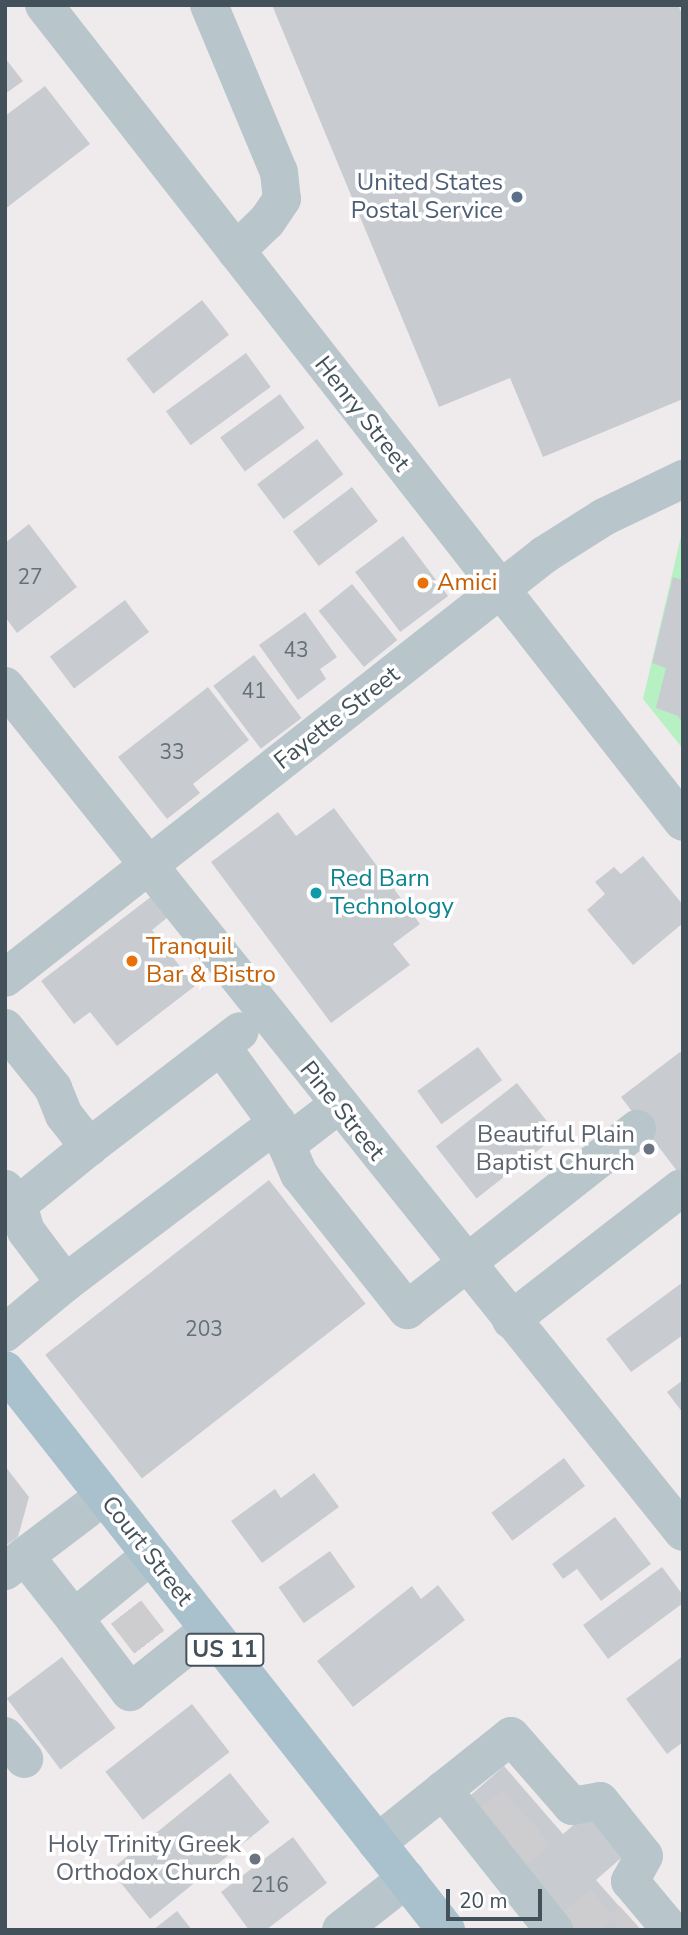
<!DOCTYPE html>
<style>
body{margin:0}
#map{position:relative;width:688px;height:1935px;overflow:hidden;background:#efebec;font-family:"Nunito Sans",sans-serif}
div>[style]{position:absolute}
.green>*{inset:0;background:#b6f0c3}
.building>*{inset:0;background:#c8ccd1;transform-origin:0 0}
.minor-tunnel>*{height:38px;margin-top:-19px;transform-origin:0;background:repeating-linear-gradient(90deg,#cdcccf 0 38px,transparent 0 57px)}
.minor>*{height:38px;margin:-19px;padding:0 19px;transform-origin:19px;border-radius:19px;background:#b8c6cc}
.major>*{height:38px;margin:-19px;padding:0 19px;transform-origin:19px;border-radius:19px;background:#a9c0cd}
.dots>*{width:19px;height:19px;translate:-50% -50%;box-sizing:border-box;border:4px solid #fff;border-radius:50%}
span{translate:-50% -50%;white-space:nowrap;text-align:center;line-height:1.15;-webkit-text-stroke:7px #fff;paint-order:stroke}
.number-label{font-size:21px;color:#647078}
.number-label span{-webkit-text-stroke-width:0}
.shield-label span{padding:2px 5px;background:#fff;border:2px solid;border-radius:5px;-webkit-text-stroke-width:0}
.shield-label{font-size:23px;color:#43525a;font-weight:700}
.service-label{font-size:24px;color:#4e5e75}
.right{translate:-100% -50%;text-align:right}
.street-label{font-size:24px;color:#43525a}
.food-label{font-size:24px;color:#c56008}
.left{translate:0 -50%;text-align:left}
.culture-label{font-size:24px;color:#0d838f}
.worship-label{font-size:24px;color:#5b616d}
.frame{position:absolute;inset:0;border:7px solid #43525a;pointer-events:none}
.scale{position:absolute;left:446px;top:1889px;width:96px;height:32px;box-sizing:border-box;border:4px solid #43525a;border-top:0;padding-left:9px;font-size:21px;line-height:24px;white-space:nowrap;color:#43525a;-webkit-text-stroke:5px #fff;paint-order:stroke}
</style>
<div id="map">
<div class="green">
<i style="clip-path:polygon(682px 532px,683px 532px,683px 749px,643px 699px)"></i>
</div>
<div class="building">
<i style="clip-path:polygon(272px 5px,678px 5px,683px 16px,683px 399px,543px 457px,510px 378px,439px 407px)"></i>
<i style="clip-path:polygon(5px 58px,23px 81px,5px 94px)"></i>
<i style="clip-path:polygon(45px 86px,90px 144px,5px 209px,5px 116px)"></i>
<i style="left:202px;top:300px;width:44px;height:96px;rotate:52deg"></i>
<i style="left:246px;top:353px;width:42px;height:99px;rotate:54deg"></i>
<i style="left:280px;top:394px;width:42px;height:74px;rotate:54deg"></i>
<i style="left:317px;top:439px;width:44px;height:75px;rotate:53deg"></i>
<i style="left:352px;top:487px;width:43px;height:74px;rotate:53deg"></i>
<i style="clip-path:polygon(29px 524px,77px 587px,17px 633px,5px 617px,5px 543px)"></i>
<i style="left:403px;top:536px;width:75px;height:60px;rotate:53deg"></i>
<i style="clip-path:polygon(673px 577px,683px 580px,683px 723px,678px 716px,656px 708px,666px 668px,652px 663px)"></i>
<i style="left:352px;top:584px;width:72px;height:43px;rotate:51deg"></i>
<i style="left:125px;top:600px;width:40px;height:94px;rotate:53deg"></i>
<i style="clip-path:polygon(305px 612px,337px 657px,320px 669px,326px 679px,298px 700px,259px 645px)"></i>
<i style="left:254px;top:655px;width:79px;height:51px;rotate:53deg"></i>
<i style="clip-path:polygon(208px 687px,249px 740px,193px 784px,200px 793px,167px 819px,118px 757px)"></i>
<i style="clip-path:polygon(334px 808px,420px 924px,393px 944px,410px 965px,331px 1023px,211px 862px,278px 812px,296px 836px)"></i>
<i style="clip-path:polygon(643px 856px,683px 905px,683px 923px,633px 965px,587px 910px,605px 894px,595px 882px,614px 867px,621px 874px)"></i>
<i style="clip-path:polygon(152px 896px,168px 917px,152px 930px,195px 986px,117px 1046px,90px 1012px,74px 1024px,41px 981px)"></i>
<i style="left:478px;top:1047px;width:41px;height:75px;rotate:54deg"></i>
<i style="clip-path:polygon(680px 1052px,683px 1055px,683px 1179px,621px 1097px)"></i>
<i style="left:517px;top:1083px;width:66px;height:103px;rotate:52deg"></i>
<i style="left:269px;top:1180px;width:157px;height:284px;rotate:52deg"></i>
<i style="clip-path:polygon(683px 1282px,683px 1335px,631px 1372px,606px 1339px)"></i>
<i style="clip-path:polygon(683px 1380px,683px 1413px,667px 1392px)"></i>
<i style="left:564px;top:1458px;width:35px;height:91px;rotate:53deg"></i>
<i style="clip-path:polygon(5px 1466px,29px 1497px,18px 1537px,5px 1546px)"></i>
<i style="clip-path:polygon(314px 1473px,339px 1507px,262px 1563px,231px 1521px,275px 1489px,281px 1498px)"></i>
<i style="clip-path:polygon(615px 1517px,651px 1564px,601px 1601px,577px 1569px,563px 1579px,552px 1564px)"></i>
<i style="left:330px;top:1551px;width:44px;height:63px;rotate:55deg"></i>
<i style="clip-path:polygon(662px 1567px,683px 1595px,683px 1603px,608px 1659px,583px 1625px)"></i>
<i style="clip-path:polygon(438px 1585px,465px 1620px,353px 1707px,317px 1661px,412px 1586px,421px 1599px)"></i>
<i style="clip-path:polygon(683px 1656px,683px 1742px,667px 1754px,626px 1699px)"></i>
<i style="left:62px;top:1657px;width:89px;height:69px;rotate:53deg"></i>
<i style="left:192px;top:1704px;width:61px;height:110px;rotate:52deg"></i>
<i style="clip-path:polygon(504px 1766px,563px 1834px,591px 1810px,628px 1852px,596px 1880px,640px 1930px,574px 1930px,463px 1802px)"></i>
<i style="left:230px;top:1773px;width:63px;height:154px;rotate:51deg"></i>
<i style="clip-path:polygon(293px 1837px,327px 1883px,266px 1930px,249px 1930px,221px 1892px)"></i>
<i style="clip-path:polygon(177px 1911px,192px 1930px,153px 1930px)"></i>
</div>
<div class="minor-tunnel">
<i style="left:126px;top:1612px;width:51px;rotate:52.2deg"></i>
<i style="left:485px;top:1828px;width:55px;rotate:-36.9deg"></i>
<i style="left:509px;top:1854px;width:54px;rotate:-37.5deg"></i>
<i style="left:573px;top:1928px;width:49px;rotate:-39.2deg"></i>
<i style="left:621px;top:1930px;width:15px;rotate:-42deg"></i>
</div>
<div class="minor">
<i style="left:44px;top:5px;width:1037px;rotate:51.97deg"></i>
<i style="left:209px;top:5px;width:181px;rotate:67.3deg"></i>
<i style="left:279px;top:172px;width:27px;rotate:84deg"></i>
<i style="left:282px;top:199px;width:27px;rotate:124deg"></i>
<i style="left:267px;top:221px;width:43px;rotate:135.9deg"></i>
<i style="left:5px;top:686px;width:1084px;rotate:51.29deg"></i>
<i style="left:5px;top:978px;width:685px;rotate:-38.12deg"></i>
<i style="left:544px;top:555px;width:71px;rotate:-32.3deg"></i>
<i style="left:604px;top:517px;width:88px;rotate:-25.7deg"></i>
<i style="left:5px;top:1028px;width:77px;rotate:51.3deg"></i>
<i style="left:53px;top:1088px;width:29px;rotate:68deg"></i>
<i style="left:64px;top:1115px;width:41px;rotate:52deg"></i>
<i style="left:89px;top:1147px;width:92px;rotate:140.8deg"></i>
<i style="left:18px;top:1205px;width:21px;rotate:-129deg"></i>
<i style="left:277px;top:1123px;width:56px;rotate:66.7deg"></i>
<i style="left:299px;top:1174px;width:174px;rotate:51.5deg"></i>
<i style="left:407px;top:1310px;width:293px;rotate:-38.2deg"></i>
<i style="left:286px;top:1145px;width:66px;rotate:-37.6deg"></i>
<i style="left:89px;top:1147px;width:190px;rotate:-37.5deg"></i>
<i style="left:65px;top:1283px;width:266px;rotate:-37deg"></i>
<i style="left:277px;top:1123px;width:95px;rotate:-126deg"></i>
<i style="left:511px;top:1320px;width:215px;rotate:-37.8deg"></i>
<i style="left:5px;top:1333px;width:78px;rotate:-39.8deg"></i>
<i style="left:65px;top:1283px;width:65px;rotate:-126.9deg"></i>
<i style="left:26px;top:1231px;width:27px;rotate:-107deg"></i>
<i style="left:25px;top:1556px;width:79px;rotate:51.7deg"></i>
<i style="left:74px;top:1618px;width:98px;rotate:-39.2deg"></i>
<i style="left:5px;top:1571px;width:124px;rotate:-37.1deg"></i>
<i style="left:74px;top:1618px;width:93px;rotate:52.9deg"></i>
<i style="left:130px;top:1692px;width:101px;rotate:-38.6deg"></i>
<i style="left:5px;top:1736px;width:30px;rotate:50deg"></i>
<i style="left:443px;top:1790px;width:179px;rotate:51.6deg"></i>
<i style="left:377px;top:1843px;width:171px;rotate:-38.6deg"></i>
<i style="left:511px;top:1736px;width:93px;rotate:48.9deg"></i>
<i style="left:572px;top:1806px;width:28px;rotate:-10deg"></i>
<i style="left:600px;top:1801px;width:70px;rotate:51.3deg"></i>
<i style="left:644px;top:1856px;width:29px;rotate:119deg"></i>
<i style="left:630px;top:1881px;width:64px;rotate:50.1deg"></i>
<i style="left:341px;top:1930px;width:83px;rotate:-38.1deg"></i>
</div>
<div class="major">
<i style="left:5px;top:1370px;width:713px;rotate:51.78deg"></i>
</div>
<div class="dots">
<i style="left:517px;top:197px;background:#5c6f8a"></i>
<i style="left:423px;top:583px;background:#e8710a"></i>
<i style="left:316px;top:893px;background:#0f9aa8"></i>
<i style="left:132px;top:961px;background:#e8710a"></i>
<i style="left:649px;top:1149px;background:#6b7280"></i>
<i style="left:255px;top:1859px;background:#6b7280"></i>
</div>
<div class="number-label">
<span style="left:30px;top:577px">27</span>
<span style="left:296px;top:650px">43</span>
<span style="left:254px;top:691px">41</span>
<span style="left:172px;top:752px">33</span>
<span style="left:204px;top:1329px">203</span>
<span style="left:270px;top:1885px">216</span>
</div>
<div class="shield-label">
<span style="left:225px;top:1650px">US 11</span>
</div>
<div class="service-label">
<span class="right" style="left:503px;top:197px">United States<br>Postal Service</span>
</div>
<div class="street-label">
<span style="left:362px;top:414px;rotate:52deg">Henry Street</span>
<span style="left:337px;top:718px;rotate:-38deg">Fayette Street</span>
<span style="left:342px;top:1111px;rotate:51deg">Pine Street</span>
<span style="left:147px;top:1551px;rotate:52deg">Court Street</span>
</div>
<div class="food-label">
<span class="left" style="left:437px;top:583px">Amici</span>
<span class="left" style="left:146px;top:961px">Tranquil<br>Bar &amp; Bistro</span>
</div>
<div class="culture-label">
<span class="left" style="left:330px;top:893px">Red Barn<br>Technology</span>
</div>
<div class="worship-label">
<span class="right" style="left:635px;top:1149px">Beautiful Plain<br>Baptist Church</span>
<span class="right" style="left:241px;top:1859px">Holy Trinity Greek<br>Orthodox Church</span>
</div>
<div class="frame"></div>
<div class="scale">20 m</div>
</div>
